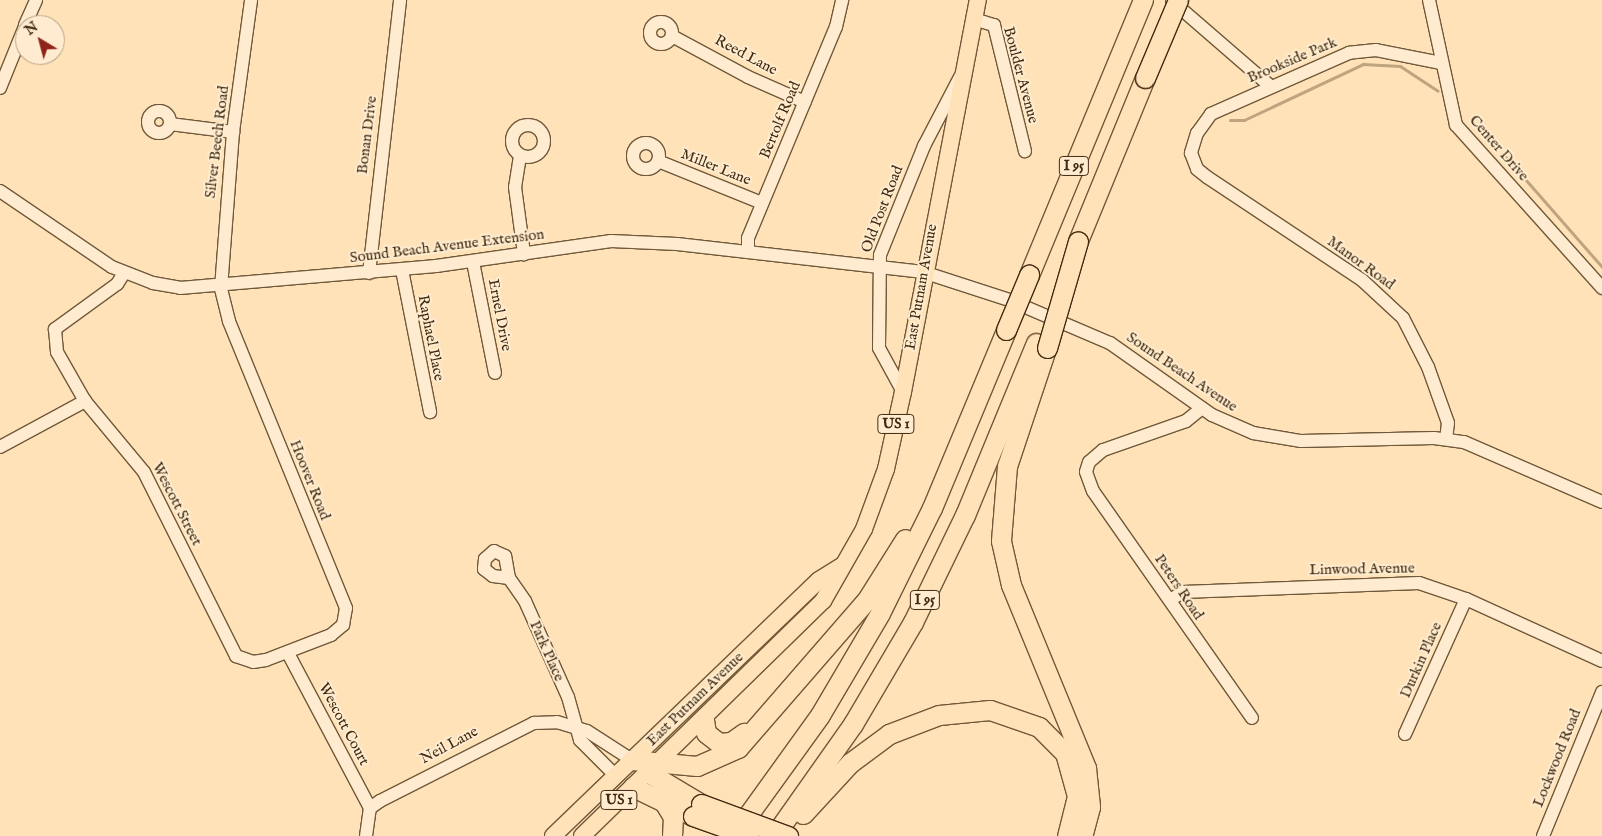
<!DOCTYPE html>
<style>
body{margin:0}
#map{position:relative;width:1602px;height:836px;overflow:hidden;background:#ffe2b7;font-family:"IM FELL English",serif}
div>[style]{position:absolute}
.stream>*{height:3px;margin:-1.5px;padding:0 1.5px;transform-origin:1.5px;border-radius:1.5px;background:#bea47f}
.roads{filter:drop-shadow(1px 0 #70593a) drop-shadow(-1px 0 #70593a) drop-shadow(0 1px #70593a) drop-shadow(0 -1px #70593a)}
.minor>*{height:12px;margin:-6px;padding:0 6px;transform-origin:6px;border-radius:6px;background:#ffecd0}
.minor>.ring{margin:-6px;padding:0;box-sizing:content-box;background:none;border:12px solid #ffecd0;border-radius:50%}
.major>*{height:16px;margin:-8px;padding:0 8px;transform-origin:8px;border-radius:8px;background:#ffe2b7}
.highway>*{height:19px;margin:-9.5px;padding:0 9.5px;transform-origin:9.5px;border-radius:9.5px;background:#ffe2b7}
.bridges{filter:drop-shadow(1px 0 #402b11) drop-shadow(-1px 0 #402b11) drop-shadow(0 1px #402b11) drop-shadow(0 -1px #402b11)}
.highway-bridge>*{height:19px;margin:-9.5px;padding:0 9.5px;transform-origin:9.5px;border-radius:9.5px;background:#ffe2b7}
span{translate:-50% -50%;white-space:nowrap;text-align:center;line-height:1.15;-webkit-text-stroke:4px #ffecd0;paint-order:stroke}
.shield-label span{padding:1px 4px;background:#ffecd0;border:1px solid;border-radius:4px;-webkit-text-stroke-width:0}
.shield-label{font-size:14px;color:#402b11;font-weight:700}
.street-label{font-size:15px;color:#402b11}
.north{position:absolute;left:15px;top:15px;width:50px;height:50px;box-sizing:border-box;background:#ffecd0;border:1px solid #b39f84;border-radius:50%;rotate:323deg;font-size:14px;font-weight:700;line-height:20px;text-align:center;color:#402b11}
.north::after{content:'';display:block;margin:auto;width:18px;height:22px;background:#8f2418;clip-path:polygon(50% 0,100% 100%,50% 72%,0 100%)}
</style>
<div id="map">
<div class="stream">
<i style="left:1230px;top:120px;width:14px"></i>
<i style="left:1244px;top:120px;width:132px;rotate:-25.2deg"></i>
<i style="left:1363px;top:64px;width:37px;rotate:3deg"></i>
<i style="left:1400px;top:66px;width:45px;rotate:33.3deg"></i>
<i style="left:1504px;top:155px;width:149px;rotate:48.8deg"></i>
</div>
<div class="roads">
<div class="minor">
<i style="left:1429px;top:0;width:128px;rotate:77.8deg"></i>
<i style="left:1456px;top:125px;width:219px;rotate:48.1deg"></i>
<i style="left:1172px;top:1px;width:130px;rotate:40.9deg"></i>
<i style="left:974px;top:19px;width:21px;rotate:17deg"></i>
<i style="left:994px;top:25px;width:130px;rotate:76.2deg"></i>
<i class="ring" style="left:650px;top:22px;width:10px;height:10px"></i>
<i style="left:25px;top:25px;width:27px;rotate:-66deg"></i>
<i style="left:672px;top:36px;width:86px;rotate:28.3deg"></i>
<i style="left:748px;top:77px;width:62px;rotate:23.7deg"></i>
<i style="left:1441px;top:63px;width:66px;rotate:-168.7deg"></i>
<i style="left:1376px;top:50px;width:27px;rotate:174deg"></i>
<i style="left:1349px;top:53px;width:151px;rotate:156.2deg"></i>
<i style="left:1211px;top:114px;width:24px;rotate:126deg"></i>
<i style="left:1197px;top:133px;width:21px;rotate:107deg"></i>
<i style="left:1191px;top:153px;width:17px;rotate:69deg"></i>
<i style="left:1197px;top:169px;width:13px;rotate:39deg"></i>
<i style="left:1207px;top:177px;width:186px;rotate:33.6deg"></i>
<i style="left:1362px;top:280px;width:56px;rotate:42.8deg"></i>
<i style="left:1403px;top:318px;width:55px;rotate:63deg"></i>
<i style="left:1428px;top:367px;width:59px;rotate:70.3deg"></i>
<i style="left:1448px;top:423px;width:16px;rotate:97deg"></i>
<i style="left:0;top:88px;width:67px;rotate:-68deg"></i>
<i class="ring" style="left:148px;top:111px;width:10px;height:10px"></i>
<i style="left:170px;top:124px;width:64px;rotate:7.2deg"></i>
<i class="ring" style="left:512px;top:125px;width:20px;height:20px"></i>
<i class="ring" style="left:633px;top:143px;width:14px;height:14px"></i>
<i style="left:520px;top:156px;width:31px;rotate:99deg"></i>
<i style="left:515px;top:187px;width:68px;rotate:82.3deg"></i>
<i style="left:658px;top:161px;width:112px;rotate:22deg"></i>
<i style="left:0;top:191px;width:135px;rotate:34.2deg"></i>
<i style="left:112px;top:267px;width:44px;rotate:21.3deg"></i>
<i style="left:153px;top:283px;width:27px;rotate:10deg"></i>
<i style="left:180px;top:288px;width:257px;rotate:-4.9deg"></i>
<i style="left:436px;top:266px;width:177px;rotate:-8.1deg"></i>
<i style="left:611px;top:241px;width:66px;rotate:2.6deg"></i>
<i style="left:677px;top:244px;width:248px;rotate:6.5deg"></i>
<i style="left:923px;top:272px;width:90px;rotate:18deg"></i>
<i style="left:1009px;top:300px;width:110px;rotate:23.1deg"></i>
<i style="left:1110px;top:343px;width:125px;rotate:35.2deg"></i>
<i style="left:1212px;top:415px;width:45px;rotate:23.7deg"></i>
<i style="left:1253px;top:433px;width:49px;rotate:9.5deg"></i>
<i style="left:1301px;top:441px;width:133px;rotate:-1.3deg"></i>
<i style="left:1434px;top:438px;width:30px;rotate:8deg"></i>
<i style="left:1464px;top:442px;width:150px;rotate:23.5deg"></i>
<i style="left:748px;top:252px;width:14px;rotate:-90deg"></i>
<i style="left:748px;top:238px;width:229px;rotate:-67.4deg"></i>
<i style="left:836px;top:27px;width:28px;rotate:-77deg"></i>
<i style="left:473px;top:262px;width:113px;rotate:78.8deg"></i>
<i style="left:402px;top:270px;width:145px;rotate:78.8deg"></i>
<i style="left:124px;top:273px;width:13px;rotate:122deg"></i>
<i style="left:117px;top:284px;width:77px;rotate:144deg"></i>
<i style="left:55px;top:329px;width:23px;rotate:85deg"></i>
<i style="left:57px;top:352px;width:56px;rotate:60.3deg"></i>
<i style="left:85px;top:401px;width:92px;rotate:50.3deg"></i>
<i style="left:144px;top:472px;width:206px;rotate:63.4deg"></i>
<i style="left:236px;top:656px;width:18px;rotate:19deg"></i>
<i style="left:253px;top:662px;width:13px;rotate:-9deg"></i>
<i style="left:266px;top:660px;width:70px;rotate:-21deg"></i>
<i style="left:331px;top:635px;width:16px;rotate:-40deg"></i>
<i style="left:343px;top:625px;width:17px;rotate:-80deg"></i>
<i style="left:346px;top:608px;width:310px;rotate:-112.2deg"></i>
<i style="left:229px;top:321px;width:34px;rotate:-104deg"></i>
<i style="left:221px;top:288px;width:156px;rotate:-85.6deg"></i>
<i style="left:233px;top:132px;width:133px;rotate:-82.2deg"></i>
<i style="left:369px;top:273px;width:275px;rotate:-83.5deg"></i>
<i style="left:903px;top:392px;width:50px;rotate:-118.6deg"></i>
<i style="left:879px;top:348px;width:93px;rotate:-89.4deg"></i>
<i style="left:880px;top:255px;width:118px;rotate:-68deg"></i>
<i style="left:924px;top:146px;width:78px;rotate:-62.4deg"></i>
<i style="left:1202px;top:408px;width:21px;rotate:141deg"></i>
<i style="left:1186px;top:421px;width:88px;rotate:160.7deg"></i>
<i style="left:1103px;top:450px;width:18px;rotate:139deg"></i>
<i style="left:1089px;top:462px;width:10px;rotate:107deg"></i>
<i style="left:1086px;top:472px;width:20px;rotate:70deg"></i>
<i style="left:1093px;top:491px;width:277px;rotate:55deg"></i>
<i style="left:0;top:447px;width:97px;rotate:-28.4deg"></i>
<i style="left:509px;top:578px;width:22px;rotate:-100deg"></i>
<i style="left:505px;top:556px;width:12px;rotate:-156deg"></i>
<i style="left:494px;top:551px;width:12px;rotate:138deg"></i>
<i style="left:485px;top:559px;width:10px;rotate:96deg"></i>
<i style="left:484px;top:569px;width:11px;rotate:38deg"></i>
<i style="left:493px;top:576px;width:16px;rotate:7deg"></i>
<i style="left:509px;top:578px;width:28px;rotate:55deg"></i>
<i style="left:525px;top:601px;width:105px;rotate:65.9deg"></i>
<i style="left:568px;top:697px;width:45px;rotate:74.4deg"></i>
<i style="left:580px;top:740px;width:49px;rotate:45deg"></i>
<i style="left:1170px;top:600px;width:15px;rotate:-32deg"></i>
<i style="left:1183px;top:592px;width:236px;rotate:-2.2deg"></i>
<i style="left:1419px;top:583px;width:50px;rotate:18.8deg"></i>
<i style="left:1466px;top:599px;width:149px;rotate:24.5deg"></i>
<i style="left:289px;top:655px;width:173px;rotate:62.1deg"></i>
<i style="left:1405px;top:734px;width:148px;rotate:-65.7deg"></i>
<i style="left:366px;top:836px;width:28px;rotate:-82deg"></i>
<i style="left:370px;top:808px;width:12px;rotate:-35deg"></i>
<i style="left:380px;top:801px;width:173px;rotate:-26.9deg"></i>
<i style="left:534px;top:723px;width:23px;rotate:-2deg"></i>
<i style="left:557px;top:722px;width:31px;rotate:17deg"></i>
<i style="left:587px;top:731px;width:54px;rotate:32.8deg"></i>
<i style="left:1543px;top:836px;width:156px;rotate:-67.7deg"></i>
</div>
<div class="major">
<i style="left:553px;top:836px;width:369px;rotate:-43.9deg"></i>
<i style="left:819px;top:580px;width:26px;rotate:-32deg"></i>
<i style="left:582px;top:836px;width:337px;rotate:-44.3deg"></i>
<i style="left:823px;top:601px;width:83px;rotate:-60.3deg"></i>
<i style="left:864px;top:529px;width:64px;rotate:-69.9deg"></i>
<i style="left:886px;top:469px;width:79px;rotate:-77.6deg"></i>
<i style="left:903px;top:392px;width:399px;rotate:-79.2deg"></i>
</div>
<div class="highway">
<i style="left:1078px;top:241px;width:176px;rotate:-67.7deg"></i>
<i style="left:1029px;top:275px;width:298px;rotate:-67.5deg"></i>
<i style="left:1046px;top:349px;width:123px;rotate:108.4deg"></i>
<i style="left:1007px;top:466px;width:75px;rotate:94.6deg"></i>
<i style="left:1001px;top:541px;width:45px;rotate:77.2deg"></i>
<i style="left:1011px;top:585px;width:198px;rotate:67.7deg"></i>
<i style="left:1086px;top:768px;width:39px;rotate:84deg"></i>
<i style="left:1090px;top:807px;width:30px;rotate:105deg"></i>
<i style="left:704px;top:720px;width:13px;rotate:81deg"></i>
<i style="left:706px;top:733px;width:16px;rotate:38deg"></i>
<i style="left:719px;top:743px;width:12px;rotate:-5deg"></i>
<i style="left:731px;top:742px;width:16px;rotate:-35deg"></i>
<i style="left:632px;top:760px;width:65px;rotate:5.3deg"></i>
<i style="left:697px;top:766px;width:45px;rotate:-23.7deg"></i>
<i style="left:738px;top:748px;width:195px;rotate:-49deg"></i>
<i style="left:866px;top:601px;width:73px;rotate:-57.8deg"></i>
<i style="left:649px;top:773px;width:61px;rotate:30.8deg"></i>
<i style="left:633px;top:787px;width:67px;rotate:25.8deg"></i>
<i style="left:664px;top:802px;width:17px;rotate:59deg"></i>
<i style="left:673px;top:817px;width:19px;rotate:93deg"></i>
<i style="left:803px;top:814px;width:69px;rotate:-47.3deg"></i>
<i style="left:850px;top:763px;width:49px;rotate:-36.6deg"></i>
<i style="left:889px;top:734px;width:53px;rotate:-20.8deg"></i>
<i style="left:939px;top:715px;width:51px;rotate:-5.6deg"></i>
<i style="left:990px;top:710px;width:52px;rotate:19.1deg"></i>
<i style="left:1039px;top:727px;width:37px;rotate:45deg"></i>
<i style="left:1065px;top:753px;width:45px;rotate:74.4deg"></i>
<i style="left:1077px;top:796px;width:41px;rotate:104deg"></i>
<i style="left:735px;top:833px;width:145px;rotate:-54.2deg"></i>
<i style="left:820px;top:715px;width:118px;rotate:-59.5deg"></i>
<i style="left:880px;top:613px;width:117px;rotate:-63.7deg"></i>
<i style="left:932px;top:508px;width:193px;rotate:-67.4deg"></i>
<i style="left:774px;top:836px;width:137px;rotate:-54.8deg"></i>
<i style="left:853px;top:724px;width:118px;rotate:-59.5deg"></i>
<i style="left:913px;top:622px;width:119px;rotate:-64.1deg"></i>
<i style="left:965px;top:515px;width:186px;rotate:-67.6deg"></i>
</div>
</div>
<div class="bridges">
<div class="highway-bridge">
<i style="left:1145px;top:78px;width:85px;rotate:-67.1deg"></i>
<i style="left:1006px;top:330px;width:60px;rotate:-67.3deg"></i>
<i style="left:1047px;top:348px;width:111px;rotate:-73.8deg"></i>
<i style="left:701px;top:804px;width:93px;rotate:20.2deg"></i>
<i style="left:693px;top:816px;width:59px;rotate:19.7deg"></i>
</div>
</div>
<div class="shield-label">
<span style="left:1074px;top:166px">I 95</span>
<span style="left:896px;top:424px">US 1</span>
<span style="left:925px;top:600px">I 95</span>
<span style="left:619px;top:800px">US 1</span>
</div>
<div class="street-label">
<span style="left:746px;top:55px;rotate:28deg">Reed Lane</span>
<span style="left:1292px;top:60px;rotate:-23deg">Brookside Park</span>
<span style="left:1021px;top:75px;rotate:75deg">Boulder Avenue</span>
<span style="left:780px;top:120px;rotate:-67deg">Bertolf Road</span>
<span style="left:367px;top:135px;rotate:-83deg">Bonan Drive</span>
<span style="left:217px;top:142px;rotate:-83deg">Silver Beech Road</span>
<span style="left:1499px;top:148px;rotate:49deg">Center Drive</span>
<span style="left:716px;top:167px;rotate:22deg">Miller Lane</span>
<span style="left:882px;top:209px;rotate:-69deg">Old Post Road</span>
<span style="left:447px;top:246px;rotate:-7deg">Sound Beach Avenue Extension</span>
<span style="left:1361px;top:263px;rotate:36deg">Manor Road</span>
<span style="left:921px;top:287px;rotate:-80deg">East Putnam Avenue</span>
<span style="left:500px;top:315px;rotate:79deg">Ernel Drive</span>
<span style="left:431px;top:338px;rotate:79deg">Raphael Place</span>
<span style="left:1182px;top:372px;rotate:34deg">Sound Beach Avenue</span>
<span style="left:310px;top:480px;rotate:68deg">Hoover Road</span>
<span style="left:177px;top:504px;rotate:63deg">Wescott Street</span>
<span style="left:1362px;top:569px;rotate:-1deg">Linwood Avenue</span>
<span style="left:1179px;top:587px;rotate:56deg">Peters Road</span>
<span style="left:547px;top:651px;rotate:66deg">Park Place</span>
<span style="left:1421px;top:660px;rotate:-66deg">Durkin Place</span>
<span style="left:695px;top:699px;rotate:-44deg">East Putnam Avenue</span>
<span style="left:344px;top:724px;rotate:62deg">Wescott Court</span>
<span style="left:449px;top:745px;rotate:-28deg">Neil Lane</span>
<span style="left:1557px;top:758px;rotate:-68deg">Lockwood Road</span>
</div>
<div class="north">N</div>
</div>
